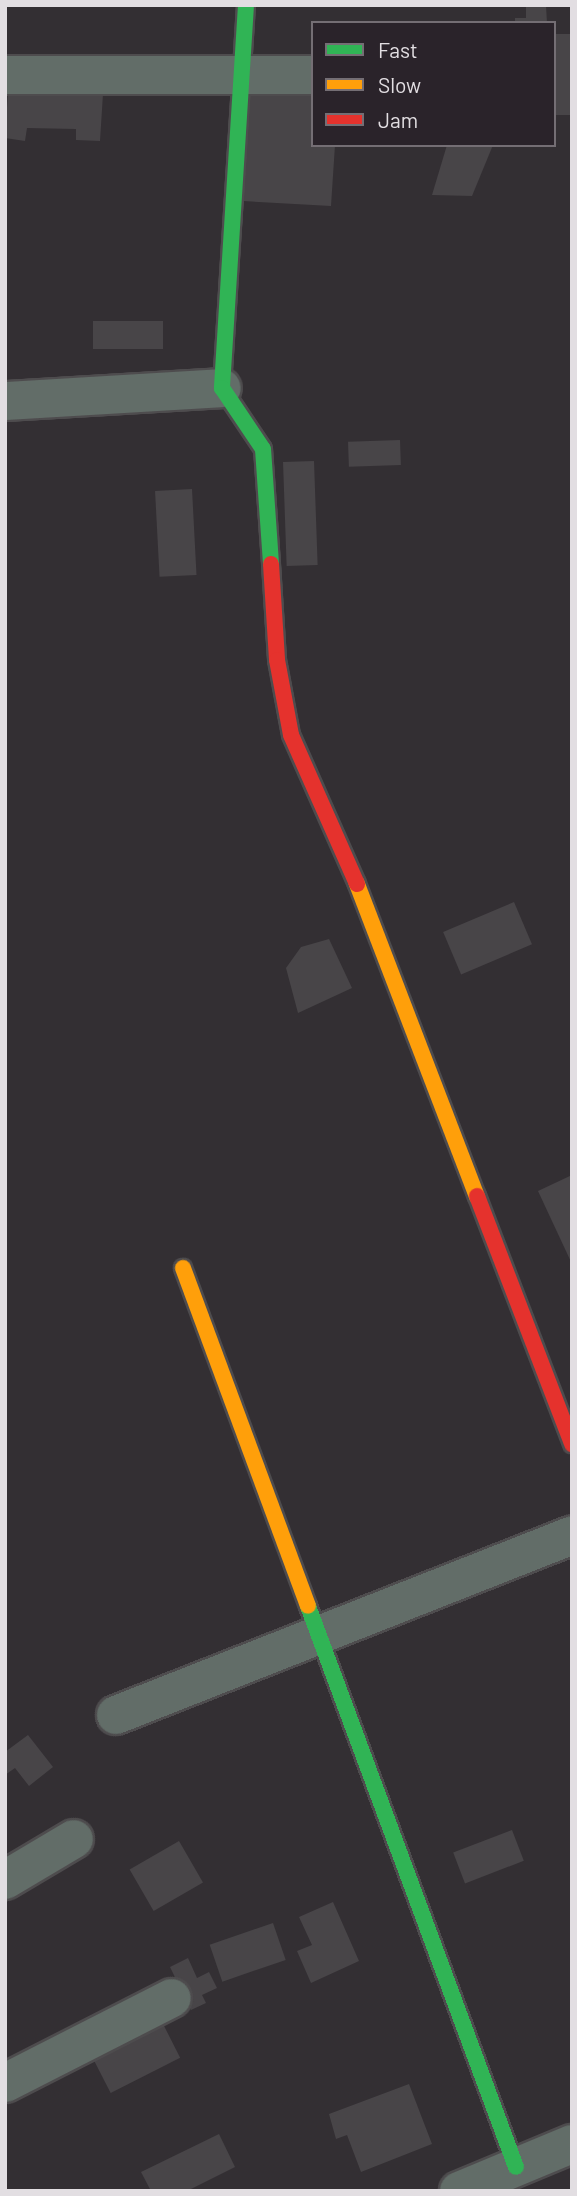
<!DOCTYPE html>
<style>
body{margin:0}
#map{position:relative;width:577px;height:2196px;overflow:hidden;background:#332f33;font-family:Barlow,sans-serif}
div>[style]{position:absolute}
.building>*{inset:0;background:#484548;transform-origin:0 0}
.roads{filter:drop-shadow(2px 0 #4e4c4e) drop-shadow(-2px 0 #4e4c4e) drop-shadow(0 2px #4e4c4e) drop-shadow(0 -2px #4e4c4e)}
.street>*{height:38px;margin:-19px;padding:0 19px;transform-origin:19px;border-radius:19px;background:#626d68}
.fast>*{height:16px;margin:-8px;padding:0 8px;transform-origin:8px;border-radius:8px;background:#30b455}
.slow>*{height:16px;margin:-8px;padding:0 8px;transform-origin:8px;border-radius:8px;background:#ff9f0a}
.jam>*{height:16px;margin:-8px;padding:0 8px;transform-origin:8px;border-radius:8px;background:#e5322d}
span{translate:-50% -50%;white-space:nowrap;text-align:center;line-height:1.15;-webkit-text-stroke:5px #2a232a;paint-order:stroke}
.frame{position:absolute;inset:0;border:7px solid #e2dee2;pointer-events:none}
.legend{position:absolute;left:311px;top:21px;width:245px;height:126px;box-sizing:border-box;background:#2a232a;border:2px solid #746e74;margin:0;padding:9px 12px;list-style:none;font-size:21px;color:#e2dee2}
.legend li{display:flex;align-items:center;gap:14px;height:35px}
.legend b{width:35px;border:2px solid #746e74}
</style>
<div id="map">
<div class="building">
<i style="clip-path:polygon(526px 5px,546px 5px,547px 23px,515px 23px,515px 18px,526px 18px)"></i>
<i style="left:572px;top:34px;width:81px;height:18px;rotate:90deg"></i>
<i style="clip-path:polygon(250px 91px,313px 94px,313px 145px,335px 145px,331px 206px,243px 201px)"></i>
<i style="clip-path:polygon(8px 92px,103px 94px,100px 141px,76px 140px,76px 129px,27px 128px,25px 141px,5px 138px)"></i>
<i style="clip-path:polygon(447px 145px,493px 145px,472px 196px,432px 195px)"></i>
<i style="left:93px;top:321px;width:70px;height:28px"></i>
<i style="left:400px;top:440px;width:25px;height:52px;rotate:88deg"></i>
<i style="left:314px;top:461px;width:104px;height:31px;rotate:88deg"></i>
<i style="left:192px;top:489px;width:86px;height:37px;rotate:87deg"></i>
<i style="left:514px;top:902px;width:46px;height:77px;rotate:67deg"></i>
<i style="clip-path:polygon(329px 939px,352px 988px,298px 1013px,286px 968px,301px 947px)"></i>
<i style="clip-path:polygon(572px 1175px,572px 1264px,538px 1191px)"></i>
<i style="clip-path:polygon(28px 1735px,53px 1767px,29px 1786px,15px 1768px,5px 1775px,5px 1752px)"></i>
<i style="left:512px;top:1830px;width:33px;height:63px;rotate:69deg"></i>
<i style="left:179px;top:1841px;width:48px;height:57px;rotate:60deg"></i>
<i style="clip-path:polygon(333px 1902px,359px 1961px,311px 1983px,297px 1951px,312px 1945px,299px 1917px)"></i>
<i style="left:273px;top:1923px;width:39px;height:67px;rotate:71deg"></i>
<i style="clip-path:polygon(188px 1958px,197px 1978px,209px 1972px,217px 1988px,202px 1995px,206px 2003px,191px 2010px,170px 1967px)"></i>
<i style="left:162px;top:2022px;width:40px;height:78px;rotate:63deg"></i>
<i style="clip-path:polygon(409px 2084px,432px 2144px,361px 2172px,347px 2135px,336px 2139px,329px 2114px)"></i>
<i style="clip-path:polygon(219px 2134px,235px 2167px,187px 2191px,151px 2191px,141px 2172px)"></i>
</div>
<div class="roads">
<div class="street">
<i style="left:5px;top:75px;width:308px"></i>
<i style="left:5px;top:401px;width:217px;rotate:-3.4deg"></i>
<i style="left:116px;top:1715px;width:490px;rotate:-21.5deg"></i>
<i style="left:5px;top:1880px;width:80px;rotate:-30.7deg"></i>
<i style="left:5px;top:2083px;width:187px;rotate:-27deg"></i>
<i style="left:459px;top:2191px;width:122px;rotate:-22.6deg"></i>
</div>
<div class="fast">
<i style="left:246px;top:5px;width:384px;rotate:93.6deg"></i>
<i style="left:222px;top:388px;width:73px;rotate:56.1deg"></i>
<i style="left:263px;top:449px;width:115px;rotate:86deg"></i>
<i style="left:308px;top:1606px;width:598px;rotate:69.66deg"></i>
</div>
<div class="slow">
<i style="left:357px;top:884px;width:334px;rotate:69deg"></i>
<i style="left:183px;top:1268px;width:360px;rotate:69.7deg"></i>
</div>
<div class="jam">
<i style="left:271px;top:564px;width:96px;rotate:86.4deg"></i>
<i style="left:277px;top:660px;width:76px;rotate:79.4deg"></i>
<i style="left:291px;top:735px;width:163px;rotate:66.1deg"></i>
<i style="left:477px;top:1196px;width:266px;rotate:69deg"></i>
</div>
</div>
<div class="frame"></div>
<ul class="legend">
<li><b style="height:9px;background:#30b455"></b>Fast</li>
<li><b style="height:9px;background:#ff9f0a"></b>Slow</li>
<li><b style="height:9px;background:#e5322d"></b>Jam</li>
</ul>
</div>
